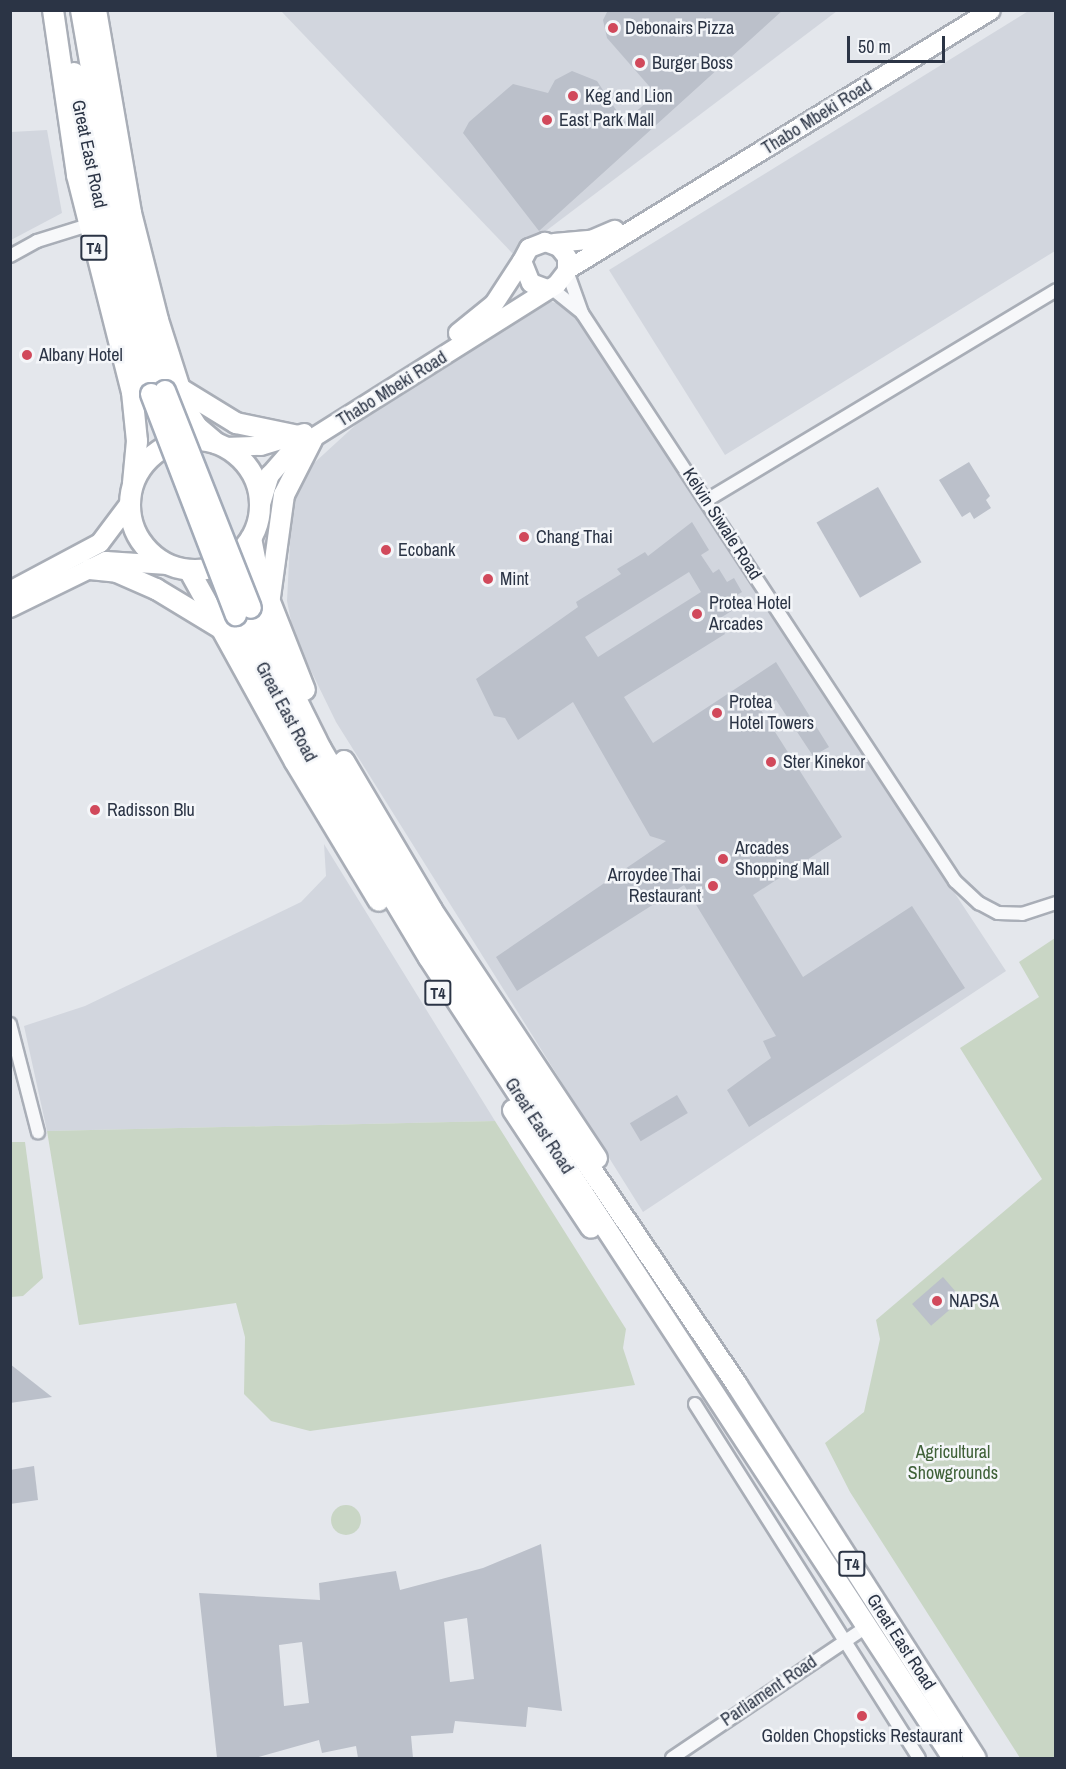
<!DOCTYPE html>
<style>
body{margin:0}
#map{position:relative;width:1066px;height:1769px;overflow:hidden;background:#e4e7ec;font-family:"Archivo Narrow",sans-serif}
div>[style]{position:absolute}
.built>*{inset:0;background:#d2d6de}
.green>*{inset:0;background:#c9d6c5}
.round{border-radius:50%}
.building>*{inset:0;background:#bbc0ca;transform-origin:0 0}
.roads{filter:drop-shadow(2px 0 #a9aeb7) drop-shadow(-2px 0 #a9aeb7) drop-shadow(0 2px #a9aeb7) drop-shadow(0 -2px #a9aeb7)}
.minor>*{height:12px;margin:-6px;padding:0 6px;transform-origin:6px;border-radius:6px;background:#f7f8fa}
.secondary>*{height:18px;margin:-9px;padding:0 9px;transform-origin:9px;border-radius:9px;background:#fff}
.primary>*{height:20px;margin:-10px;padding:0 10px;transform-origin:10px;border-radius:10px;background:#fff}
.primary>.ring{margin:-10px;padding:0;box-sizing:content-box;background:none;border:20px solid #fff;border-radius:50%}
.bridges{filter:drop-shadow(2px 0 #a3abb8) drop-shadow(-2px 0 #a3abb8) drop-shadow(0 2px #a3abb8) drop-shadow(0 -2px #a3abb8)}
.primary-bridge>*{height:20px;margin:-10px;padding:0 10px;transform-origin:10px;border-radius:10px;background:#fff}
.dots>*{width:16px;height:16px;translate:-50% -50%;box-sizing:border-box;border:3px solid #f4f6f9;border-radius:50%}
span{translate:-50% -50%;white-space:nowrap;text-align:center;line-height:1.15;-webkit-text-stroke:5px #f4f6f9;paint-order:stroke}
.shield-label span{padding:2px 4px;background:#f4f6f9;border:2px solid;border-radius:4px;-webkit-text-stroke-width:0}
.shield-label{font-size:16px;color:#2b3445;font-weight:700}
.poi-label{font-size:18px;color:#2b3445}
.left{translate:0 -50%;text-align:left}
.right{translate:-100% -50%;text-align:right}
.street-label{font-size:18px;color:#2b3445}
.park-label{font-size:18px;color:#3f6138}
.frame{position:absolute;inset:0;border:12px solid #2b3445;pointer-events:none}
.scale{position:absolute;left:847px;top:36px;width:98px;height:27px;box-sizing:border-box;border:3px solid #2b3445;border-top:0;padding-left:8px;font-size:18px;line-height:21px;white-space:nowrap;color:#2b3445;-webkit-text-stroke:4px #f4f6f9;paint-order:stroke}
</style>
<div id="map">
<div class="built">
<i style="clip-path:polygon(1030px 10px,1055px 11px,1055px 251px,725px 455px,609px 270px)"></i>
<i style="clip-path:polygon(281px 11px,837px 11px,514px 255px)"></i>
<i style="clip-path:polygon(47px 130px,62px 213px,11px 240px,11px 132px)"></i>
<i style="clip-path:polygon(538px 299px,570px 306px,634px 396px,690px 491px,1006px 971px,643px 1212px,336px 722px,294px 636px,287px 601px,291px 522px,297px 494px,313px 464px,361px 420px)"></i>
<i style="clip-path:polygon(324px 844px,495px 1121px,47px 1131px,24px 1026px,85px 1006px,301px 902px,326px 876px)"></i>
</div>
<div class="green">
<i style="clip-path:polygon(1055px 938px,1055px 1758px,1020px 1758px,850px 1492px,825px 1443px,864px 1412px,880px 1339px,876px 1320px,1042px 1179px,960px 1048px,1039px 997px,1019px 962px)"></i>
<i style="clip-path:polygon(495px 1121px,626px 1329px,623px 1348px,635px 1385px,310px 1431px,271px 1421px,244px 1394px,245px 1337px,236px 1303px,79px 1325px,47px 1131px)"></i>
<i style="clip-path:polygon(11px 1142px,25px 1142px,43px 1278px,23px 1296px,11px 1297px)"></i>
<i class="round" style="left:331px;top:1505px;width:30px;height:30px"></i>
</div>
<div class="building">
<i style="clip-path:polygon(608px 10px,783px 10px,539px 231px,463px 133px,469px 122px,513px 84px,548px 93px,555px 80px,572px 71px,597px 81px,624px 122px,656px 94px,607px 38px,603px 20px)"></i>
<i style="clip-path:polygon(969px 462px,990px 496px,986px 500px,991px 508px,974px 519px,970px 512px,962px 517px,939px 480px)"></i>
<i style="left:878px;top:487px;width:87px;height:71px;rotate:60deg"></i>
<i style="clip-path:polygon(evenodd,692px 522px,709px 550px,701px 555px,713px 573px,719px 569px,727px 582px,734px 578px,742px 592px,732px 598px,738px 607px,717px 620px,725px 634px,624px 697px,653px 743px,776px 662px,829px 747px,813px 756px,776px 700px,761px 710px,842px 837px,753px 895px,803px 977px,912px 906px,965px 988px,749px 1127px,727px 1090px,771px 1058px,763px 1041px,776px 1036px,684px 885px,517px 991px,496px 957px,666px 841px,650px 836px,573px 702px,518px 740px,505px 718px,494px 716px,476px 679px,578px 607px,576px 602px,621px 574px,617px 569px,645px 552px,648px 556px,692px 522px,689px 572px,701px 592px,598px 657px,585px 637px,689px 572px)"></i>
<i style="left:677px;top:1095px;width:21px;height:55px;rotate:59deg"></i>
<i style="left:943px;top:1277px;width:29px;height:41px;rotate:49deg"></i>
<i style="clip-path:polygon(10px 1364px,52px 1397px,10px 1403px)"></i>
<i style="clip-path:polygon(34px 1466px,38px 1500px,10px 1504px,10px 1470px)"></i>
<i style="clip-path:polygon(evenodd,541px 1544px,562px 1711px,528px 1707px,526px 1727px,455px 1721px,453px 1733px,411px 1736px,413px 1758px,358px 1758px,356px 1746px,322px 1753px,319px 1740px,255px 1758px,217px 1758px,199px 1593px,320px 1600px,319px 1583px,396px 1571px,400px 1590px,483px 1568px,541px 1544px,467px 1618px,474px 1679px,450px 1682px,444px 1622px,467px 1618px,541px 1544px,302px 1642px,309px 1703px,284px 1706px,279px 1645px,302px 1642px)"></i>
</div>
<div class="roads">
<div class="minor">
<i style="left:10px;top:256px;width:31px;rotate:-29deg"></i>
<i style="left:37px;top:241px;width:53px;rotate:-17.4deg"></i>
<i style="left:567px;top:271px;width:45px;rotate:70.3deg"></i>
<i style="left:582px;top:313px;width:680px;rotate:56.71deg"></i>
<i style="left:955px;top:881px;width:33px;rotate:43deg"></i>
<i style="left:979px;top:903px;width:21px;rotate:28deg"></i>
<i style="left:998px;top:913px;width:24px;rotate:2deg"></i>
<i style="left:1022px;top:914px;width:36px;rotate:-18deg"></i>
<i style="left:550px;top:287px;width:40px;rotate:39deg"></i>
<i style="left:707px;top:500px;width:407px;rotate:-31deg"></i>
<i style="left:10px;top:1024px;width:112px;rotate:75.5deg"></i>
<i style="left:695px;top:1404px;width:419px;rotate:57.7deg"></i>
<i style="left:672px;top:1758px;width:236px;rotate:-34deg"></i>
</div>
<div class="secondary">
<i style="left:554px;top:243px;width:37px;rotate:-5deg"></i>
<i style="left:591px;top:240px;width:26px;rotate:-23deg"></i>
<i style="left:567px;top:270px;width:497px;rotate:-31.5deg"></i>
<i style="left:458px;top:333px;width:46px;rotate:-38.9deg"></i>
<i style="left:494px;top:304px;width:51px;rotate:-56.9deg"></i>
<i style="left:225px;top:447px;width:36px;rotate:-2deg"></i>
<i style="left:261px;top:446px;width:45px;rotate:-16.8deg"></i>
<i style="left:260px;top:507px;width:34px;rotate:-73deg"></i>
<i style="left:270px;top:475px;width:29px;rotate:-49deg"></i>
<i style="left:289px;top:453px;width:317px;rotate:-32.2deg"></i>
<i style="left:557px;top:284px;width:16px;rotate:-52deg"></i>
<i style="left:567px;top:271px;width:14px;rotate:-90deg"></i>
<i style="left:567px;top:257px;width:13px;rotate:-129deg"></i>
<i style="left:559px;top:247px;width:15px;rotate:-160deg"></i>
<i style="left:545px;top:242px;width:17px;rotate:159deg"></i>
<i style="left:529px;top:248px;width:15px;rotate:118deg"></i>
<i style="left:522px;top:261px;width:24px;rotate:68deg"></i>
<i style="left:531px;top:283px;width:15px;rotate:20deg"></i>
<i style="left:10px;top:591px;width:102px;rotate:-28.1deg"></i>
<i style="left:100px;top:543px;width:50px;rotate:-53.1deg"></i>
<i style="left:10px;top:608px;width:107px;rotate:-26.1deg"></i>
<i style="left:106px;top:561px;width:62px;rotate:3.7deg"></i>
</div>
<div class="primary">
<i style="left:53px;top:10px;width:167px;rotate:81.7deg"></i>
<i style="left:77px;top:175px;width:224px;rotate:75.8deg"></i>
<i style="left:132px;top:392px;width:49px;rotate:84.2deg"></i>
<i style="left:137px;top:441px;width:42px;rotate:95.4deg"></i>
<i style="left:81px;top:10px;width:209px;rotate:80.1deg"></i>
<i style="left:117px;top:216px;width:181px;rotate:74.7deg"></i>
<i style="left:96px;top:10px;width:206px;rotate:80.2deg"></i>
<i style="left:131px;top:213px;width:110px;rotate:75.8deg"></i>
<i style="left:158px;top:320px;width:96px;rotate:72.3deg"></i>
<i style="left:187px;top:411px;width:19px;rotate:58deg"></i>
<i style="left:197px;top:427px;width:25px;rotate:40deg"></i>
<i style="left:74px;top:73px;width:150px;rotate:78.8deg"></i>
<i style="left:103px;top:220px;width:180px;rotate:74.6deg"></i>
<i style="left:179px;top:388px;width:67px;rotate:31.6deg"></i>
<i style="left:236px;top:423px;width:64px;rotate:11.7deg"></i>
<i class="ring" style="left:130px;top:440px;width:110px;height:110px"></i>
<i style="left:251px;top:538px;width:32px;rotate:79deg"></i>
<i style="left:257px;top:569px;width:130px;rotate:68.4deg"></i>
<i style="left:90px;top:569px;width:27px;rotate:6deg"></i>
<i style="left:117px;top:572px;width:43px;rotate:23.6deg"></i>
<i style="left:156px;top:589px;width:77px;rotate:31.2deg"></i>
<i style="left:189px;top:570px;width:219px;rotate:61.1deg"></i>
<i style="left:295px;top:762px;width:162px;rotate:58.9deg"></i>
<i style="left:270px;top:597px;width:103px;rotate:-82.2deg"></i>
<i style="left:284px;top:495px;width:62px;rotate:-63deg"></i>
<i style="left:251px;top:608px;width:157px;rotate:63.6deg"></i>
<i style="left:321px;top:749px;width:183px;rotate:59.5deg"></i>
<i style="left:414px;top:907px;width:577px;rotate:55.95deg"></i>
<i style="left:737px;top:1385px;width:443px;rotate:57.4deg"></i>
<i style="left:236px;top:615px;width:158px;rotate:62.9deg"></i>
<i style="left:308px;top:756px;width:235px;rotate:59.1deg"></i>
<i style="left:429px;top:958px;width:956px;rotate:56.78deg"></i>
<i style="left:344px;top:761px;width:173px;rotate:59.4deg"></i>
<i style="left:432px;top:910px;width:298px;rotate:56.4deg"></i>
<i style="left:513px;top:1110px;width:141px;rotate:56.5deg"></i>
</div>
</div>
<div class="bridges">
<div class="primary-bridge">
<i style="left:165px;top:391px;width:233px;rotate:68.4deg"></i>
<i style="left:151px;top:394px;width:237px;rotate:69deg"></i>
</div>
</div>
<div class="dots">
<i style="left:613px;top:28px;background:#d1495b"></i>
<i style="left:640px;top:63px;background:#d1495b"></i>
<i style="left:573px;top:96px;background:#d1495b"></i>
<i style="left:547px;top:120px;background:#d1495b"></i>
<i style="left:27px;top:355px;background:#d1495b"></i>
<i style="left:524px;top:537px;background:#d1495b"></i>
<i style="left:386px;top:550px;background:#d1495b"></i>
<i style="left:488px;top:579px;background:#d1495b"></i>
<i style="left:697px;top:614px;background:#d1495b"></i>
<i style="left:717px;top:713px;background:#d1495b"></i>
<i style="left:771px;top:762px;background:#d1495b"></i>
<i style="left:95px;top:810px;background:#d1495b"></i>
<i style="left:723px;top:859px;background:#d1495b"></i>
<i style="left:713px;top:886px;background:#d1495b"></i>
<i style="left:937px;top:1301px;background:#d1495b"></i>
<i style="left:862px;top:1716px;background:#d1495b"></i>
</div>
<div class="shield-label">
<span style="left:94px;top:248px">T4</span>
<span style="left:438px;top:993px">T4</span>
<span style="left:852px;top:1564px">T4</span>
</div>
<div class="poi-label">
<span class="left" style="left:625px;top:28px">Debonairs Pizza</span>
<span class="left" style="left:652px;top:63px">Burger Boss</span>
<span class="left" style="left:585px;top:96px">Keg and Lion</span>
<span class="left" style="left:559px;top:120px">East Park Mall</span>
<span class="left" style="left:39px;top:355px">Albany Hotel</span>
<span class="left" style="left:536px;top:537px">Chang Thai</span>
<span class="left" style="left:398px;top:550px">Ecobank</span>
<span class="left" style="left:500px;top:579px">Mint</span>
<span class="left" style="left:709px;top:614px">Protea Hotel<br>Arcades</span>
<span class="left" style="left:729px;top:713px">Protea<br>Hotel Towers</span>
<span class="left" style="left:783px;top:762px">Ster Kinekor</span>
<span class="left" style="left:107px;top:810px">Radisson Blu</span>
<span class="left" style="left:735px;top:859px">Arcades<br>Shopping Mall</span>
<span class="right" style="left:701px;top:886px">Arroydee Thai<br>Restaurant</span>
<span class="left" style="left:949px;top:1301px">NAPSA</span>
<span style="left:862px;top:1736px">Golden Chopsticks Restaurant</span>
</div>
<div class="street-label">
<span style="left:817px;top:117px;rotate:-32deg">Thabo Mbeki Road</span>
<span style="left:89px;top:154px;rotate:78deg">Great East Road</span>
<span style="left:392px;top:389px;rotate:-32deg">Thabo Mbeki Road</span>
<span style="left:722px;top:524px;rotate:57deg">Kelvin Siwale Road</span>
<span style="left:286px;top:712px;rotate:62deg">Great East Road</span>
<span style="left:539px;top:1126px;rotate:57deg">Great East Road</span>
<span style="left:901px;top:1642px;rotate:57deg">Great East Road</span>
<span style="left:769px;top:1691px;rotate:-34deg">Parliament Road</span>
</div>
<div class="park-label">
<span style="left:953px;top:1463px">Agricultural<br>Showgrounds</span>
</div>
<div class="frame"></div>
<div class="scale">50 m</div>
</div>
